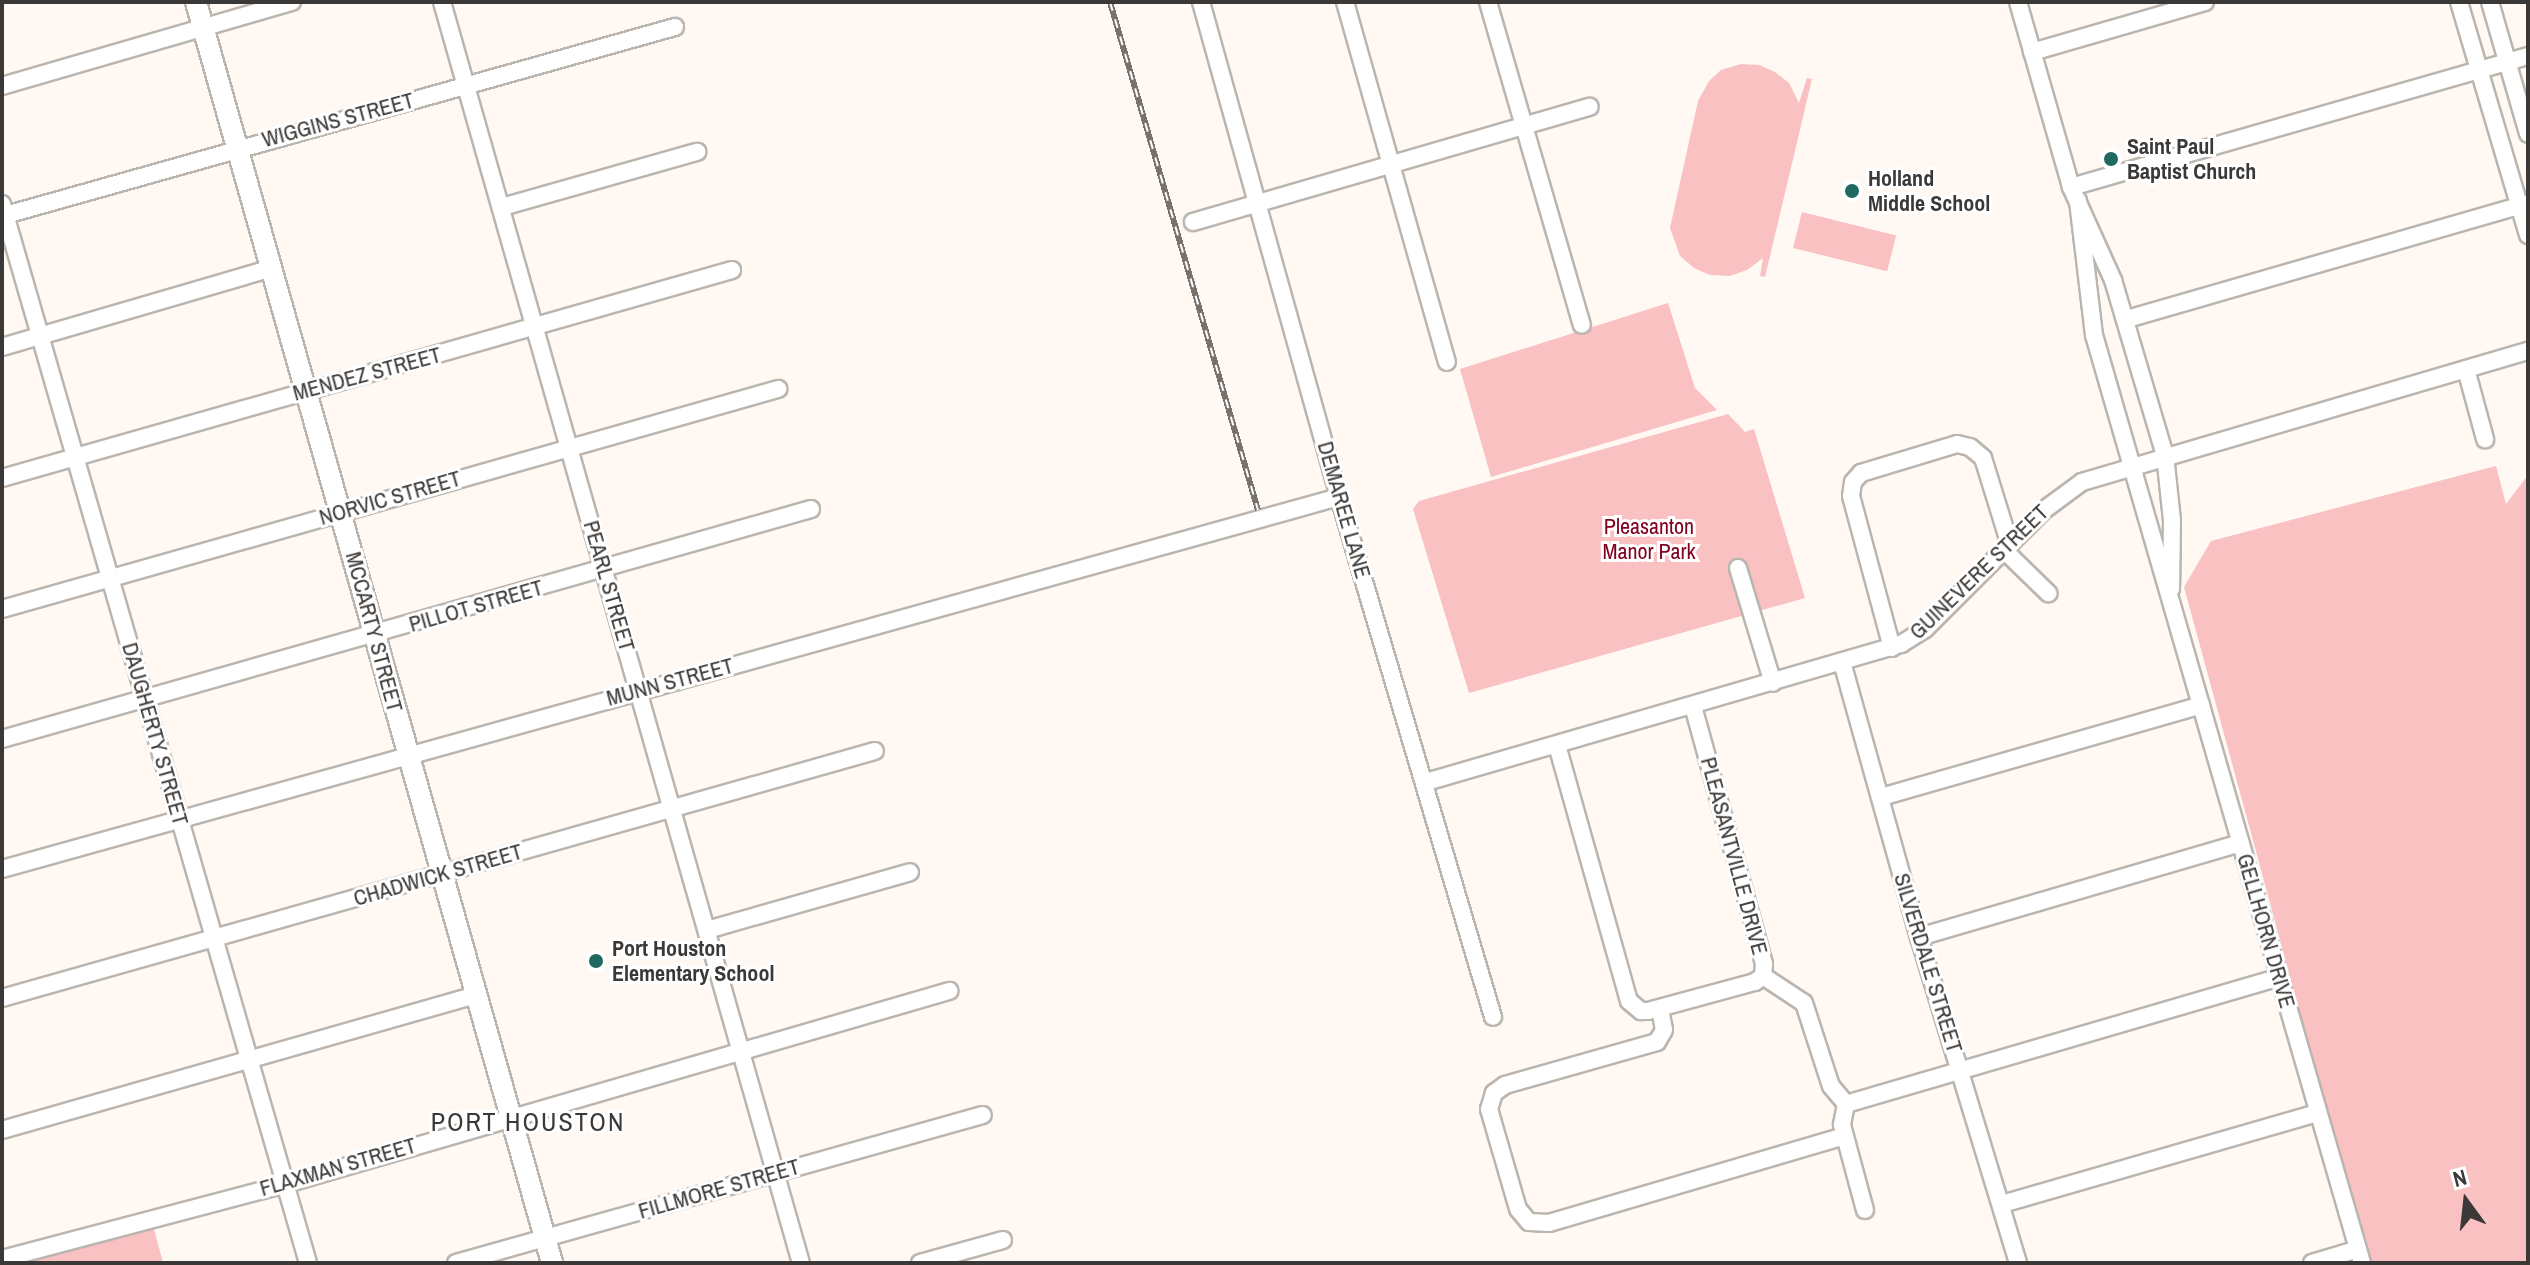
<!DOCTYPE html>
<style>
body{margin:0}
#map{position:relative;width:2530px;height:1265px;overflow:hidden;background:#fff8f3;font-family:"Archivo Narrow",sans-serif}
div>[style]{position:absolute}
.green>*{inset:0;background:#f9c1c1;transform-origin:0 0}
.roads{filter:drop-shadow(2px 0 #bbb5af) drop-shadow(-2px 0 #bbb5af) drop-shadow(0 2px #bbb5af) drop-shadow(0 -2px #bbb5af)}
.minor>*{height:16px;margin:-8px;padding:0 8px;transform-origin:8px;border-radius:8px;background:#fff}
.major>*{height:20px;margin:-10px;padding:0 10px;transform-origin:10px;border-radius:10px;background:#fff}
.rail>*{height:6px;margin-top:-3px;transform-origin:0;background:repeating-linear-gradient(90deg,#fff 0 9px,#75726f 0 18px);box-sizing:border-box;border-block:2px solid #75726f}
.dots>*{width:22px;height:22px;translate:-50% -50%;box-sizing:border-box;border:4px solid #fff;border-radius:50%}
span{translate:-50% -50%;white-space:nowrap;text-align:center;line-height:1.15;-webkit-text-stroke:6px #fff;paint-order:stroke}
.street-label{font-size:22px;color:#3b3937}
.poi-label{font-size:22px;color:#3b3937;font-weight:700}
.left{translate:0 -50%;text-align:left}
.park-label{font-size:22px;color:#800121}
.quarter-label{font-size:26px;color:#3b3937;letter-spacing:2px}
.frame{position:absolute;inset:0;border:4px solid #3b3937;pointer-events:none}
.north{position:absolute;left:2426px;top:1161px;width:80px;height:80px;-webkit-text-stroke:6px #fff;paint-order:stroke;rotate:345deg;font-size:22px;font-weight:700;line-height:32px;text-align:center;color:#3b3937}
.north::after{content:'';display:block;margin:auto;width:28px;height:36px;background:#3b3937;clip-path:polygon(50% 0,100% 100%,50% 72%,0 100%)}
</style>
<div id="map">
<div class="green">
<i style="clip-path:polygon(1741px 64px,1759px 65px,1775px 72px,1789px 83px,1799px 103px,1807px 78px,1812px 79px,1765px 277px,1760px 276px,1763px 258px,1747px 270px,1730px 276px,1710px 275px,1694px 268px,1680px 256px,1670px 228px,1698px 101px,1709px 81px,1721px 70px)"></i>
<i style="left:1802px;top:212px;width:97px;height:37px;rotate:14deg"></i>
<i style="clip-path:polygon(1668px 303px,1695px 388px,1717px 410px,1491px 477px,1460px 369px)"></i>
<i style="clip-path:polygon(1728px 414px,1745px 432px,1754px 429px,1805px 598px,1469px 693px,1413px 509px,1419px 501px)"></i>
<i style="clip-path:polygon(2496px 466px,2506px 504px,2528px 475px,2528px 1263px,2368px 1263px,2184px 587px,2211px 541px)"></i>
<i style="clip-path:polygon(152px 1222px,163px 1263px,4px 1263px)"></i>
</div>
<div class="roads">
<div class="minor">
<i style="left:442px;top:2px;width:1311px;rotate:74.11deg"></i>
<i style="left:1201px;top:2px;width:514px;rotate:74.42deg"></i>
<i style="left:1339px;top:497px;width:542px;rotate:73.5deg"></i>
<i style="left:1345px;top:2px;width:374px;rotate:74.2deg"></i>
<i style="left:1488px;top:2px;width:336px;rotate:73.8deg"></i>
<i style="left:2018px;top:2px;width:192px;rotate:74deg"></i>
<i style="left:2071px;top:187px;width:102px;rotate:65.7deg"></i>
<i style="left:2113px;top:280px;width:183px;rotate:73.5deg"></i>
<i style="left:2165px;top:455px;width:65px;rotate:83.9deg"></i>
<i style="left:2172px;top:520px;width:69px;rotate:90.8deg"></i>
<i style="left:2459px;top:2px;width:243px;rotate:73.5deg"></i>
<i style="left:2490px;top:2px;width:137px;rotate:73.9deg"></i>
<i style="left:2032px;top:52px;width:180px;rotate:-16.1deg"></i>
<i style="left:2px;top:86px;width:302px;rotate:-16.2deg"></i>
<i style="left:2071px;top:187px;width:475px;rotate:-16deg"></i>
<i style="left:2078px;top:201px;width:135px;rotate:83.2deg"></i>
<i style="left:2094px;top:335px;width:966px;rotate:73.89deg"></i>
<i style="left:2px;top:204px;width:1102px;rotate:73.88deg"></i>
<i style="left:502px;top:207px;width:203px;rotate:-15.8deg"></i>
<i style="left:2px;top:216px;width:699px;rotate:-15.69deg"></i>
<i style="left:1193px;top:222px;width:413px;rotate:-16.2deg"></i>
<i style="left:2127px;top:319px;width:417px;rotate:-16.1deg"></i>
<i style="left:2px;top:347px;width:282px;rotate:-16.3deg"></i>
<i style="left:2466px;top:369px;width:73px;rotate:74.8deg"></i>
<i style="left:2px;top:478px;width:759px;rotate:-15.9deg"></i>
<i style="left:2004px;top:550px;width:62px;rotate:44.3deg"></i>
<i style="left:1738px;top:568px;width:120px;rotate:73.1deg"></i>
<i style="left:2px;top:609px;width:807px;rotate:-15.83deg"></i>
<i style="left:1892px;top:648px;width:157px;rotate:-105.1deg"></i>
<i style="left:1851px;top:496px;width:14px;rotate:-82deg"></i>
<i style="left:1853px;top:482px;width:12px;rotate:-48deg"></i>
<i style="left:1861px;top:473px;width:100px;rotate:-16.8deg"></i>
<i style="left:1957px;top:444px;width:13px;rotate:13deg"></i>
<i style="left:1970px;top:447px;width:17px;rotate:40deg"></i>
<i style="left:1983px;top:458px;width:91px;rotate:72.8deg"></i>
<i style="left:1842px;top:662px;width:286px;rotate:74.4deg"></i>
<i style="left:1919px;top:937px;width:341px;rotate:73.1deg"></i>
<i style="left:1693px;top:706px;width:268px;rotate:74.6deg"></i>
<i style="left:1764px;top:964px;width:12px;rotate:95deg"></i>
<i style="left:2px;top:739px;width:841px;rotate:-15.87deg"></i>
<i style="left:1557px;top:745px;width:266px;rotate:74.3deg"></i>
<i style="left:1629px;top:1001px;width:16px;rotate:40deg"></i>
<i style="left:1641px;top:1011px;width:7px"></i>
<i style="left:1648px;top:1011px;width:111px;rotate:-15.2deg"></i>
<i style="left:1755px;top:982px;width:10px;rotate:-37deg"></i>
<i style="left:1426px;top:782px;width:495px;rotate:-16.2deg"></i>
<i style="left:1901px;top:644px;width:28px;rotate:-32deg"></i>
<i style="left:1925px;top:629px;width:168px;rotate:-45deg"></i>
<i style="left:2044px;top:510px;width:47px;rotate:-36.4deg"></i>
<i style="left:2082px;top:482px;width:465px;rotate:-16.4deg"></i>
<i style="left:1881px;top:797px;width:333px;rotate:-16deg"></i>
<i style="left:2px;top:869px;width:1388px;rotate:-15.55deg"></i>
<i style="left:707px;top:930px;width:211px;rotate:-15.9deg"></i>
<i style="left:1919px;top:937px;width:335px;rotate:-16.3deg"></i>
<i style="left:1763px;top:976px;width:49px;rotate:33.4deg"></i>
<i style="left:1804px;top:1003px;width:87px;rotate:72deg"></i>
<i style="left:1831px;top:1086px;width:23px;rotate:50deg"></i>
<i style="left:2px;top:998px;width:907px;rotate:-15.8deg"></i>
<i style="left:1660px;top:1009px;width:21px;rotate:79deg"></i>
<i style="left:1664px;top:1030px;width:14px;rotate:120deg"></i>
<i style="left:1657px;top:1042px;width:158px;rotate:164.2deg"></i>
<i style="left:1505px;top:1085px;width:14px;rotate:144deg"></i>
<i style="left:1494px;top:1093px;width:17px;rotate:107deg"></i>
<i style="left:1489px;top:1109px;width:104px;rotate:73.8deg"></i>
<i style="left:1518px;top:1209px;width:17px;rotate:50deg"></i>
<i style="left:1529px;top:1222px;width:20px;rotate:3deg"></i>
<i style="left:1549px;top:1223px;width:308px;rotate:-16.4deg"></i>
<i style="left:1846px;top:1104px;width:451px;rotate:-16.3deg"></i>
<i style="left:1846px;top:1104px;width:21px;rotate:101deg"></i>
<i style="left:1842px;top:1125px;width:88px;rotate:74.9deg"></i>
<i style="left:2px;top:1130px;width:494px;rotate:-15.9deg"></i>
<i style="left:2002px;top:1204px;width:329px;rotate:-16.1deg"></i>
<i style="left:2px;top:1259px;width:294px;rotate:-14.8deg"></i>
<i style="left:286px;top:1184px;width:691px;rotate:-16.23deg"></i>
<i style="left:456px;top:1263px;width:547px;rotate:-15.69deg"></i>
<i style="left:920px;top:1263px;width:86px;rotate:-15.5deg"></i>
<i style="left:2312px;top:1263px;width:48px;rotate:-16.9deg"></i>
</div>
<div class="major">
<i style="left:196px;top:2px;width:1310px;rotate:74.23deg"></i>
</div>
</div>
<div class="rail">
<i style="left:1110px;top:2px;width:529px;rotate:73.76deg"></i>
</div>
<div class="dots">
<i style="left:2111px;top:159px;background:#206961"></i>
<i style="left:1852px;top:191px;background:#206961"></i>
<i style="left:596px;top:961px;background:#206961"></i>
</div>
<div class="street-label">
<span style="left:338px;top:120px;rotate:-15deg">WIGGINS STREET</span>
<span style="left:367px;top:374px;rotate:-15deg">MENDEZ STREET</span>
<span style="left:390px;top:498px;rotate:-16deg">NORVIC STREET</span>
<span style="left:1344px;top:510px;rotate:74deg">DEMAREE LANE</span>
<span style="left:1979px;top:572px;rotate:-44deg">GUINEVERE STREET</span>
<span style="left:609px;top:586px;rotate:74deg">PEARL STREET</span>
<span style="left:476px;top:606px;rotate:-16deg">PILLOT STREET</span>
<span style="left:374px;top:632px;rotate:75deg">MCCARTY STREET</span>
<span style="left:670px;top:682px;rotate:-15deg">MUNN STREET</span>
<span style="left:155px;top:734px;rotate:74deg">DAUGHERTY STREET</span>
<span style="left:1734px;top:856px;rotate:75deg">PLEASANTVILLE DRIVE</span>
<span style="left:438px;top:875px;rotate:-16deg">CHADWICK STREET</span>
<span style="left:2266px;top:931px;rotate:74deg">GELLHORN DRIVE</span>
<span style="left:1928px;top:963px;rotate:73deg">SILVERDALE STREET</span>
<span style="left:338px;top:1167px;rotate:-16deg">FLAXMAN STREET</span>
<span style="left:719px;top:1189px;rotate:-16deg">FILLMORE STREET</span>
</div>
<div class="poi-label">
<span class="left" style="left:2127px;top:159px">Saint Paul<br>Baptist Church</span>
<span class="left" style="left:1868px;top:191px">Holland<br>Middle School</span>
<span class="left" style="left:612px;top:961px">Port Houston<br>Elementary School</span>
</div>
<div class="park-label">
<span style="left:1649px;top:539px">Pleasanton<br>Manor Park</span>
</div>
<div class="quarter-label">
<span style="left:528px;top:1122px">PORT HOUSTON</span>
</div>
<div class="frame"></div>
<div class="north">N</div>
</div>
